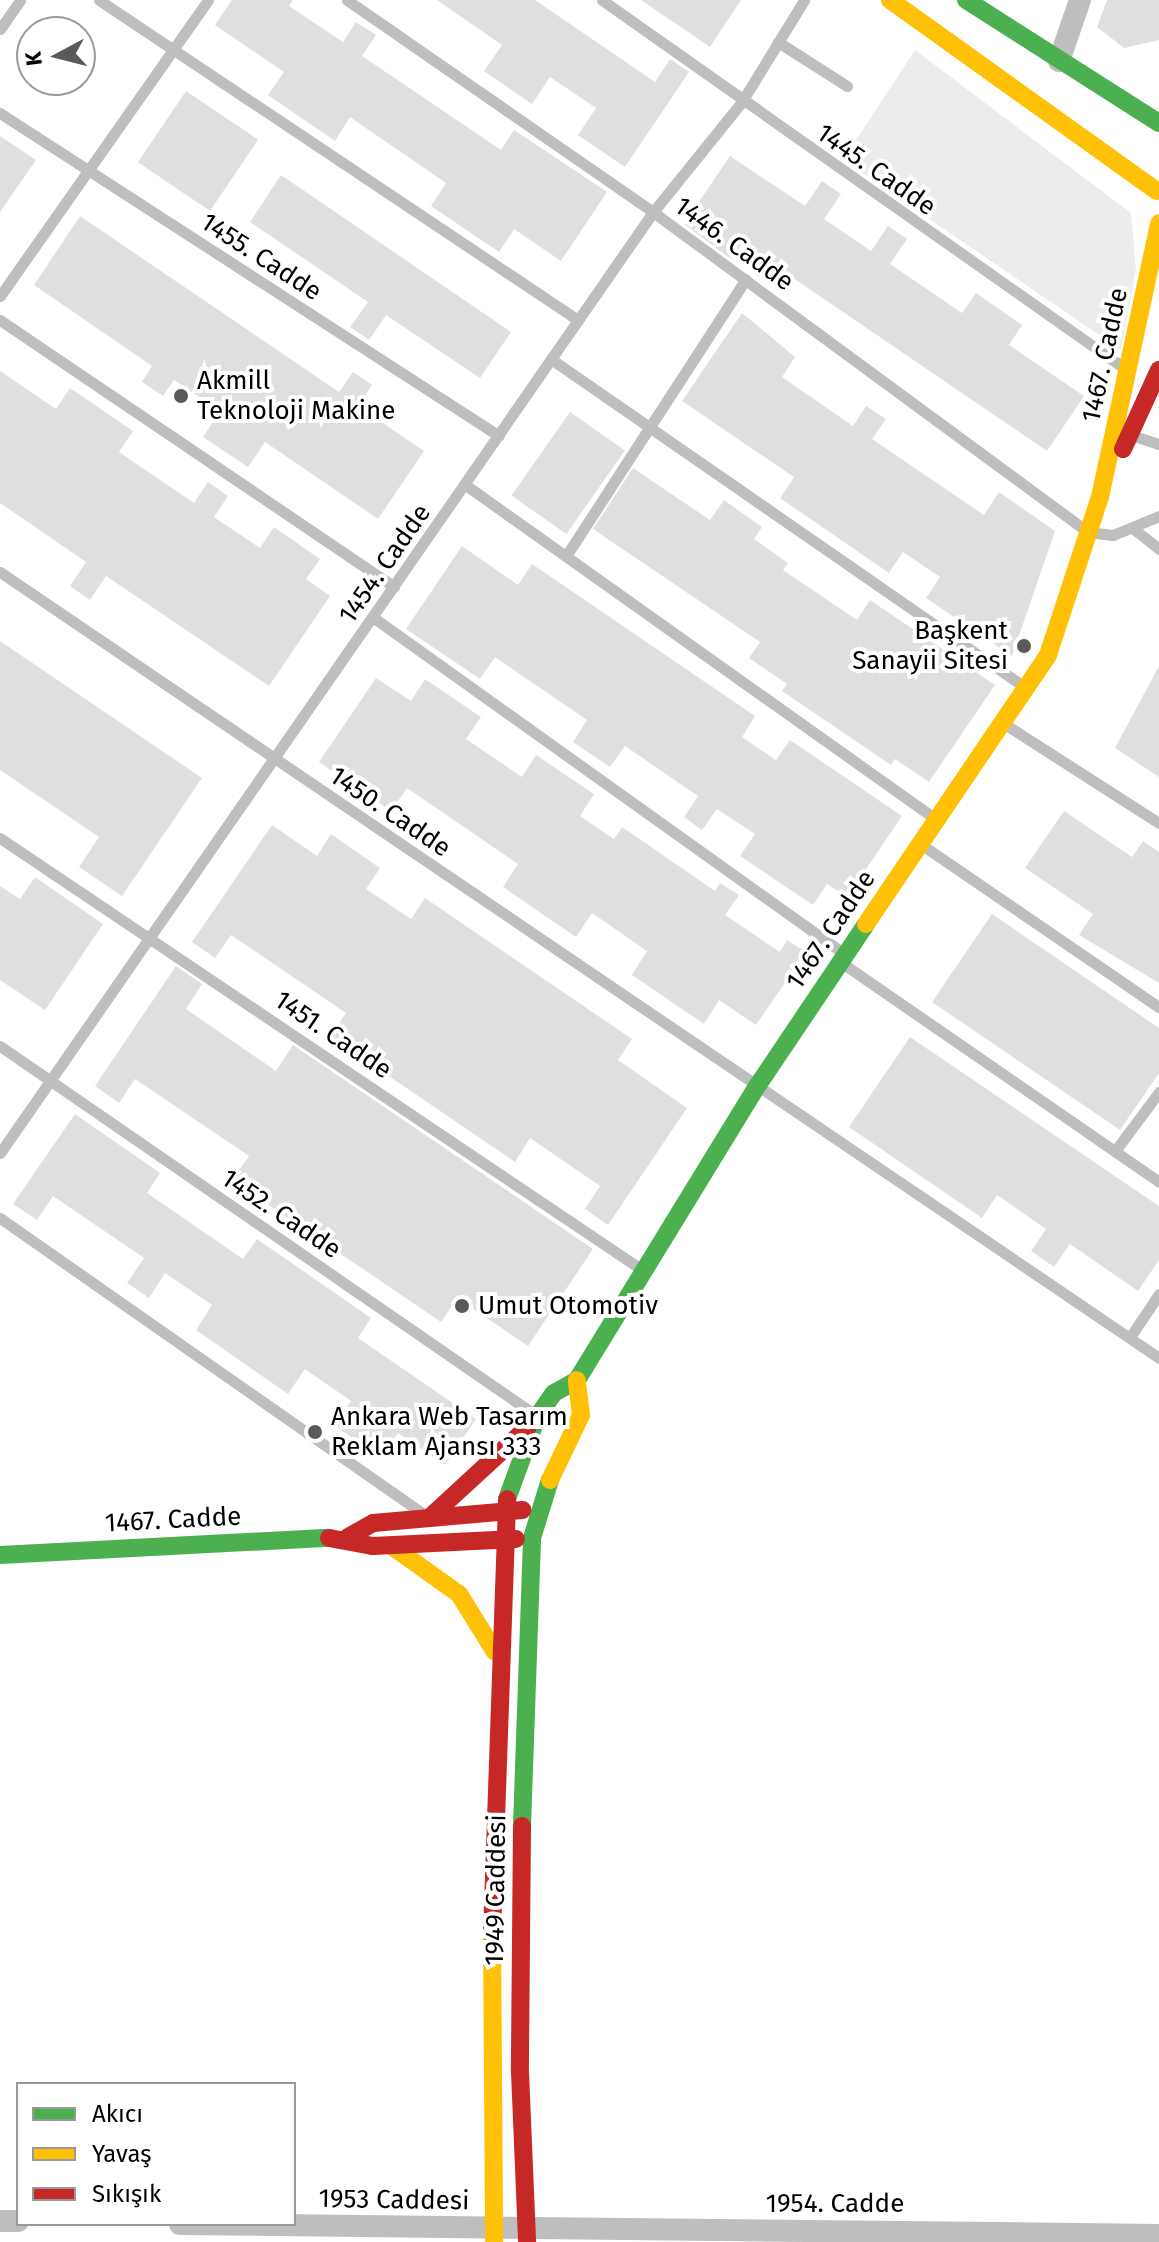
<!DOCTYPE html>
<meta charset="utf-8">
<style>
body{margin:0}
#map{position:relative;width:1159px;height:2242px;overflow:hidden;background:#fff;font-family:"Fira Sans",sans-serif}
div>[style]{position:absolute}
.green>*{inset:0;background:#ececec}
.building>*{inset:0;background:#dfdfdf;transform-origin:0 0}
.lane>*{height:11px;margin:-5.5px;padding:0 5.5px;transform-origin:5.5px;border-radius:5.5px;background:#bebebe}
.street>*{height:22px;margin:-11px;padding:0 11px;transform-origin:11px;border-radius:11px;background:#bebebe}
.fast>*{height:18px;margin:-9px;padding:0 9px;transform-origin:9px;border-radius:9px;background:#4caf50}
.slow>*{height:18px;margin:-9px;padding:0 9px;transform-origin:9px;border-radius:9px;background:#ffc107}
.jam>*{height:18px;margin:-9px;padding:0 9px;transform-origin:9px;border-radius:9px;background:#c62828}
.dots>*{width:22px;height:22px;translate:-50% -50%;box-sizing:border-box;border:4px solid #fff;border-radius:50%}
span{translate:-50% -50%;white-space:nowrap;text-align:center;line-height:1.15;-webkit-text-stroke:8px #fff;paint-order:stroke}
.street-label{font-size:26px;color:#000}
.poi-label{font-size:26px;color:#000}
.left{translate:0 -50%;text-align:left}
.right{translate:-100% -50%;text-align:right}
.legend{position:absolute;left:16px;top:2082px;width:280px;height:144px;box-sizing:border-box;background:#fff;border:2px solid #999;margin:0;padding:10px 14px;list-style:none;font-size:24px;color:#000}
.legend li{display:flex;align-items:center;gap:16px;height:40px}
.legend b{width:40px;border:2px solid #999}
.north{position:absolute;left:16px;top:16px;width:80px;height:80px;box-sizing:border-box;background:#fff;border:2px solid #999;border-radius:50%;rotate:263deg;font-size:22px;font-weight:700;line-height:32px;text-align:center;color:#000}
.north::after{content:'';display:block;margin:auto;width:28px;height:36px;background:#595959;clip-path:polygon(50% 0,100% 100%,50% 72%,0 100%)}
</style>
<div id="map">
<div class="green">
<i style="clip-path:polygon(915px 50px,1131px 213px,1136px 269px,1121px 350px,843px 160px)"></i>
</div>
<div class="building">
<i style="clip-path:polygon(232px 0,293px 0,289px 6px,343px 42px,356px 22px,376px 35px,362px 56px,408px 87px,501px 150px,514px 130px,607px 192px,561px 261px,514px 229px,499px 252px,431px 206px,446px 183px,376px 135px,350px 117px,335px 141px,268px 95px,284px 72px,215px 25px)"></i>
<i style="clip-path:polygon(437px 0,535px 0,655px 82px,670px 59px,689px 72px,625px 167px,578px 135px,596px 108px,550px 77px,532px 104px,484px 71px,502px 45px)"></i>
<i style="clip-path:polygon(641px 0,741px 0,710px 47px)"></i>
<i style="clip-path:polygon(1107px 0,1159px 0,1159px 40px,1124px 48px,1097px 27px)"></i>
<i style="left:186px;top:91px;width:87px;height:86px;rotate:34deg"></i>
<i style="clip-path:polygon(0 136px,36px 160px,0 212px)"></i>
<i style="clip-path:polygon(730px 156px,805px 206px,822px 181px,841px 194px,824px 219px,871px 251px,888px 226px,907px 239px,890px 264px,962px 313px,976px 293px,1022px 325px,1009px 345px,1084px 396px,1047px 451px,742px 243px,731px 259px,684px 224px)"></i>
<i style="clip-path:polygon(281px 175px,511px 332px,480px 378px,386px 315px,369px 340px,350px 327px,368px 302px,250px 222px)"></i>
<i style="clip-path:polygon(80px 216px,339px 392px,353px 372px,372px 385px,358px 406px,424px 451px,378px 519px,265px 442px,248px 467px,203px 437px,220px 411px,174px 380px,163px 396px,142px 382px,152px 366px,34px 285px)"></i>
<i style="clip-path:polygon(742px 313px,795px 357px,782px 377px,853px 426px,866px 406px,886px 419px,872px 439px,984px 515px,999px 492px,1055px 531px,1012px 656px,926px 598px,940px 577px,903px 552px,889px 573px,780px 498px,794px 477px,682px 401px)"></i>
<i style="clip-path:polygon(0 371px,56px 409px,70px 388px,133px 431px,119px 452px,194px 503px,208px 482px,228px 496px,214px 517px,260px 548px,274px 527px,320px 559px,306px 579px,330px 596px,269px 686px,106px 576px,90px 600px,70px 586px,86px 562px,0 503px)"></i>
<i style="left:570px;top:412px;width:67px;height:102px;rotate:35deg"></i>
<i style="clip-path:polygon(633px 468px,710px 520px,724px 500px,762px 527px,754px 539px,788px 563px,783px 570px,857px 620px,870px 600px,995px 685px,929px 782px,895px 759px,891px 765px,782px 691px,787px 684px,749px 658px,760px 642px,593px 529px)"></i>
<i style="clip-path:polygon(462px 546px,518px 585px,532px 564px,755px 716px,742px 737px,776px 760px,790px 740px,902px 816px,847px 897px,827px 884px,813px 905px,740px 856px,755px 834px,717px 809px,702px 830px,684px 817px,698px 796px,625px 746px,610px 767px,573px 742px,587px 720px,495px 657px,480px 679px,406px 629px)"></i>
<i style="clip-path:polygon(0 641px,202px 778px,122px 896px,79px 867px,99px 837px,0 770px)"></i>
<i style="clip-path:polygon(1159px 666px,1159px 777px,1115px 748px)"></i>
<i style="clip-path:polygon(376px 678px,411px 701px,425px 679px,481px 717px,466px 739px,522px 777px,536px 755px,594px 794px,580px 816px,614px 839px,622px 827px,715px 891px,720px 883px,739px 895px,725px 915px,780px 952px,787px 940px,806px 952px,756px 1025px,719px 1000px,704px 1024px,632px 975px,647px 951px,592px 913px,576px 937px,503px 887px,518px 864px,407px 788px,391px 811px,319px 762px)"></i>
<i style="clip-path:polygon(1064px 811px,1132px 857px,1143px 841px,1159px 852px,1159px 983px,1079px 935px,1093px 914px,1025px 868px)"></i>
<i style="clip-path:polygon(272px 825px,317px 856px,331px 834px,380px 868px,366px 889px,411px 919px,425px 898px,632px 1039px,618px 1060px,687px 1108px,608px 1225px,585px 1209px,600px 1186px,530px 1138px,515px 1162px,330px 1036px,346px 1013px,231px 935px,215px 958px,192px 942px)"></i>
<i style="clip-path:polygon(35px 877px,103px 924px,45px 1010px,0 980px,0 886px,20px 899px)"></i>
<i style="clip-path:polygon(992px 914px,1159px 1028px,1159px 1073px,1120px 1130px,932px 1002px)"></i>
<i style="clip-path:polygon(176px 966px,202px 984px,186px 1009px,276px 1071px,293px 1045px,593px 1249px,528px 1346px,457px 1298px,441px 1322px,232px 1180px,249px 1156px,135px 1079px,119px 1103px,95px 1086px)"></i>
<i style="clip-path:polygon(910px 1037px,1159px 1206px,1159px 1260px,1138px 1291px,1070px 1244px,1054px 1267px,1031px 1251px,1046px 1229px,997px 1195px,982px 1218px,849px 1127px)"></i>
<i style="clip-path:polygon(75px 1114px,160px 1173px,147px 1193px,243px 1259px,257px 1239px,371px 1318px,358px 1338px,476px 1419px,445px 1465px,398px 1433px,381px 1458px,334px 1425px,351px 1401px,305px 1369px,288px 1394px,196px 1330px,212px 1305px,165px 1273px,149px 1298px,127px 1283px,144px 1258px,53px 1196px,37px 1220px,13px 1204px)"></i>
</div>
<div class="lane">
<i style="left:99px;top:0;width:576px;rotate:33.75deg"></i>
<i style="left:347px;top:0;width:372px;rotate:34.7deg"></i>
<i style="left:653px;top:212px;width:540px;rotate:36.34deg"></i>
<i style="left:1088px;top:532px;width:25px;rotate:7deg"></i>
<i style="left:1113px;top:535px;width:50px;rotate:-22.4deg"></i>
<i style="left:602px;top:0;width:639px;rotate:35.18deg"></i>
<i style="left:0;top:29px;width:35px;rotate:-55deg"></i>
<i style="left:778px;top:42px;width:82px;rotate:32.5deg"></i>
<i style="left:0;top:113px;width:594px;rotate:32.91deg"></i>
<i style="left:0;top:296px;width:362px;rotate:-54.9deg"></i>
<i style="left:0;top:320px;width:476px;rotate:34.1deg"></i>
<i style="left:551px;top:359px;width:578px;rotate:34.71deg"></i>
<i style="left:1131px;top:435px;width:29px;rotate:18deg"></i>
<i style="left:467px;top:486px;width:577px;rotate:35.4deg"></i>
<i style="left:1135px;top:530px;width:31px;rotate:38deg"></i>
<i style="left:566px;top:556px;width:330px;rotate:-57deg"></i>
<i style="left:0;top:572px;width:1400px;rotate:34.14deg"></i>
<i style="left:374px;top:618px;width:580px;rotate:35.53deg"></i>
<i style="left:1003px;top:723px;width:185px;rotate:32.7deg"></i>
<i style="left:0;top:838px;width:772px;rotate:33.92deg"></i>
<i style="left:922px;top:845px;width:287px;rotate:34.4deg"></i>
<i style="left:842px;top:963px;width:385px;rotate:34.6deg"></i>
<i style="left:0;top:1046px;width:652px;rotate:34.57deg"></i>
<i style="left:1115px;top:1151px;width:74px;rotate:-53.3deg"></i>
<i style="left:0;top:1153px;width:1145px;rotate:-55.24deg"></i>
<i style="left:653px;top:212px;width:140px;rotate:-51.1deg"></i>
<i style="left:741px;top:103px;width:121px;rotate:-58.5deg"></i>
<i style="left:0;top:1218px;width:515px;rotate:34.96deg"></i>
<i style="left:1130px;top:1337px;width:52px;rotate:-56deg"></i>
</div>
<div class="street">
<i style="left:1059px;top:61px;width:65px;rotate:-71deg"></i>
<i style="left:0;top:2221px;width:18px"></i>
<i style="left:180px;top:2224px;width:979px;rotate:0.64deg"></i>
</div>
<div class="fast">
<i style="left:966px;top:0;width:229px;rotate:32.5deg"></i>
<i style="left:507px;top:1499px;width:87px;rotate:-69.9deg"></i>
<i style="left:537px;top:1417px;width:29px;rotate:-55deg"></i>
<i style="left:554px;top:1393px;width:26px;rotate:-29deg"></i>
<i style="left:577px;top:1380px;width:346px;rotate:-58.5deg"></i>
<i style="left:758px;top:1085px;width:194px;rotate:-56.1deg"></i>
<i style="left:0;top:1555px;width:329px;rotate:-3deg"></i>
<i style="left:522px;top:1826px;width:288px;rotate:-88deg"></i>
<i style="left:532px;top:1538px;width:61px;rotate:-72.8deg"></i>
</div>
<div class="slow">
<i style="left:890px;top:0;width:328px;rotate:35.6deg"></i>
<i style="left:866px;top:924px;width:325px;rotate:-55.9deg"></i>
<i style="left:1048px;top:655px;width:166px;rotate:-71.8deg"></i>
<i style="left:1100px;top:497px;width:280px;rotate:-77.8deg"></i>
<i style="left:550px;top:1480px;width:72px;rotate:-64.5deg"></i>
<i style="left:581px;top:1415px;width:35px;rotate:-97deg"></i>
<i style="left:390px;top:1545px;width:85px;rotate:35.4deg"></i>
<i style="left:459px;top:1594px;width:68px;rotate:58.2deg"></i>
<i style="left:492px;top:1934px;width:308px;rotate:89.6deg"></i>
</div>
<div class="jam">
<i style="left:1154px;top:383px;width:6px;rotate:-31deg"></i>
<i style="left:1123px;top:449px;width:87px;rotate:-65.5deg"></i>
<i style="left:429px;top:1518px;width:134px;rotate:-42.6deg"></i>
<i style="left:348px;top:1537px;width:29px;rotate:-29deg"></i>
<i style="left:373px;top:1523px;width:150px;rotate:-5deg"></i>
<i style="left:329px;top:1538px;width:45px;rotate:10.3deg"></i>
<i style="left:373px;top:1546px;width:143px;rotate:-2.8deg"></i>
<i style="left:522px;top:1826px;width:246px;rotate:90.5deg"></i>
<i style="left:520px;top:2072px;width:170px;rotate:87.6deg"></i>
<i style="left:492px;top:1934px;width:435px;rotate:-88deg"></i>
</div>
<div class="dots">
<i style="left:181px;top:396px;background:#595959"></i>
<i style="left:1024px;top:646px;background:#595959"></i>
<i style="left:462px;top:1306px;background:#595959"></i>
<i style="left:315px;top:1432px;background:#595959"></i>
</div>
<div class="street-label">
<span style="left:876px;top:170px;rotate:35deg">1445. Cadde</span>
<span style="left:734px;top:244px;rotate:36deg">1446. Cadde</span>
<span style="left:261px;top:257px;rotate:33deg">1455. Cadde</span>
<span style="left:1105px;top:355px;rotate:-78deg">1467. Cadde</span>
<span style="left:385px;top:564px;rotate:-55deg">1454. Cadde</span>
<span style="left:390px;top:812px;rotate:34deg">1450. Cadde</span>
<span style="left:831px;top:930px;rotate:-56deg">1467. Cadde</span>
<span style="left:333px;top:1035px;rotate:34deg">1451. Cadde</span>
<span style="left:281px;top:1214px;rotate:34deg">1452. Cadde</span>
<span style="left:173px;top:1520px;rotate:-3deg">1467. Cadde</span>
<span style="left:496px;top:1890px;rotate:-89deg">1949 Caddesi</span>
<span style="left:394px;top:2200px;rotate:1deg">1953 Caddesi</span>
<span style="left:835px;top:2204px">1954. Cadde</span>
</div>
<div class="poi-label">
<span class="left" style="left:197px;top:396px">Akmill<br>Teknoloji Makine</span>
<span class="right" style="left:1008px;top:646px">Başkent<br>Sanayii Sitesi</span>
<span class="left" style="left:478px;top:1306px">Umut Otomotiv</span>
<span class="left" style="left:331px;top:1432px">Ankara Web Tasarım<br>Reklam Ajansı 333</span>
</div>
<ul class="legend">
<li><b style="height:10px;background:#4caf50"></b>Akıcı</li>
<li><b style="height:10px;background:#ffc107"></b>Yavaş</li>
<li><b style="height:10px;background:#c62828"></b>Sıkışık</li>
</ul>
<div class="north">K</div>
</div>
